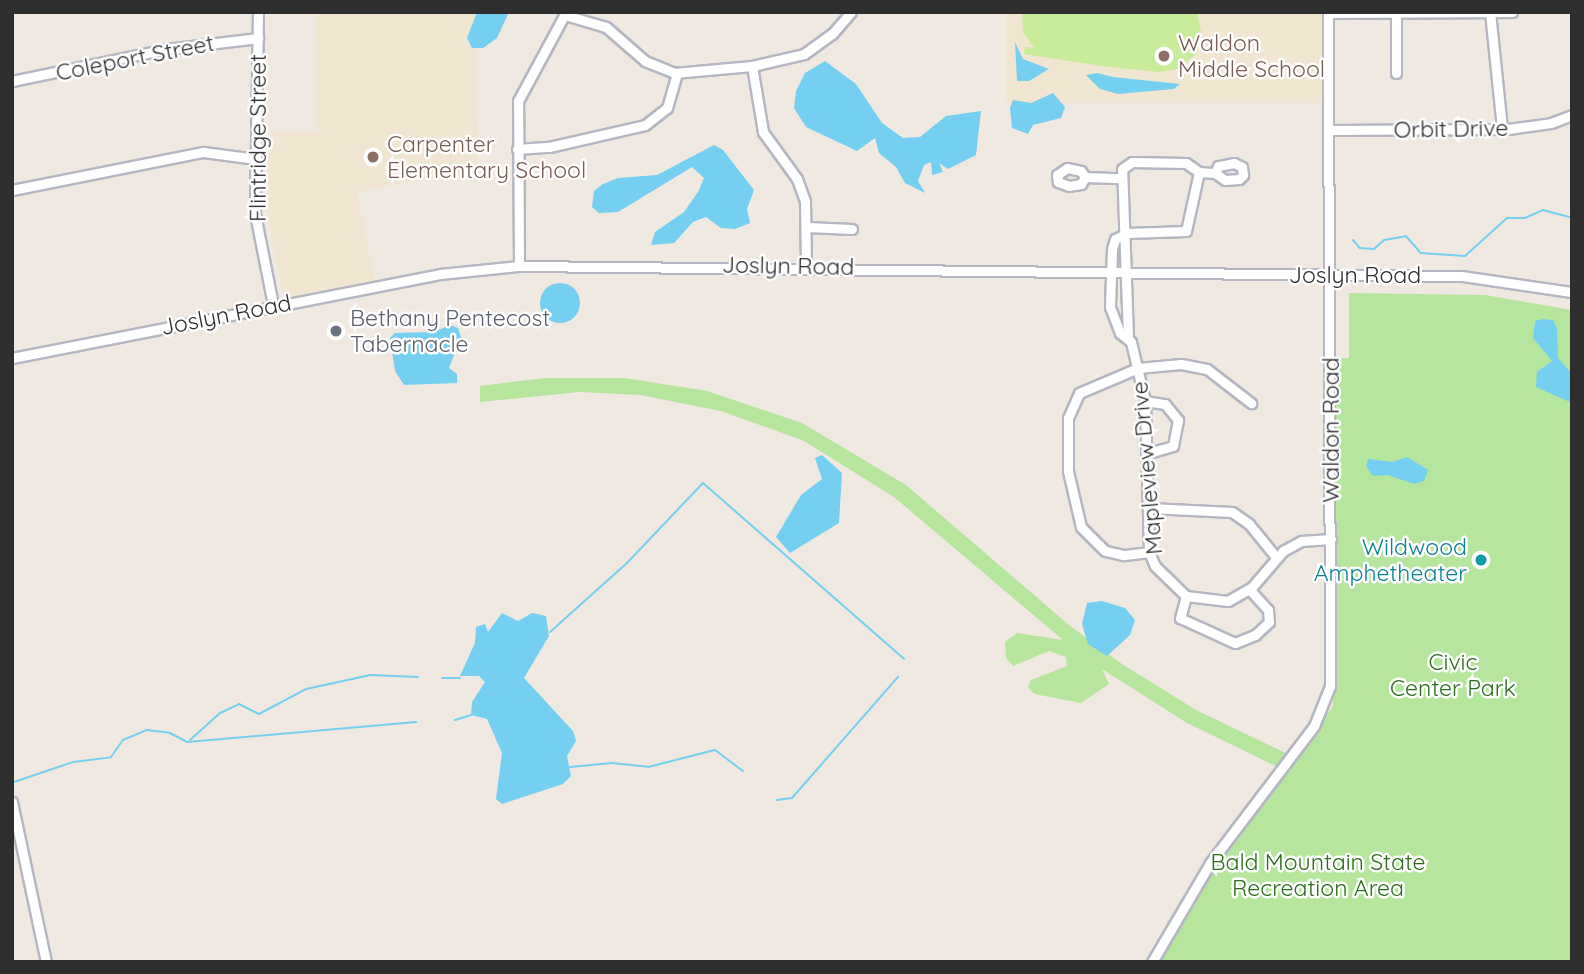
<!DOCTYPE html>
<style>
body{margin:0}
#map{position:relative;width:1584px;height:974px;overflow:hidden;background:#efe9e1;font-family:Quicksand,sans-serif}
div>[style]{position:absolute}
.education>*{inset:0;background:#f0e6d1;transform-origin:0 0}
.green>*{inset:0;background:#b6e59e}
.pitch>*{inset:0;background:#c9ec9a}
.water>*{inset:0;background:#75cff0}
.round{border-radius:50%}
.stream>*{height:2px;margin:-1px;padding:0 1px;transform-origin:1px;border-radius:1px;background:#75cff0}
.roads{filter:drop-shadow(2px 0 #b4b7c1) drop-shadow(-2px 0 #b4b7c1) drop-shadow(0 2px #b4b7c1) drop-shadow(0 -2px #b4b7c1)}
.minor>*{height:9px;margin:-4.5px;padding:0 4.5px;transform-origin:4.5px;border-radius:4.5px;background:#fff}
.dots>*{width:19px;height:19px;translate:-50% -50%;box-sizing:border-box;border:4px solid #fff;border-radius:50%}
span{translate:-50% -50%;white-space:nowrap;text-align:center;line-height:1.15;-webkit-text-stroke:5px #fff;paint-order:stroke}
.education-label{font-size:23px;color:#785e54}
.left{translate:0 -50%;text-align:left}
.street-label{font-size:23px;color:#2e2e2e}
.worship-label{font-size:23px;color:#5b616d}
.culture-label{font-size:23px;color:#0d838f}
.right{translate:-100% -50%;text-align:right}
.park-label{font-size:23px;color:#2c6e1b}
.frame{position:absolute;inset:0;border:14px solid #2e2e2e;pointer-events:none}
</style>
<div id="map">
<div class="education">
<i style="clip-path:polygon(316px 12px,476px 12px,478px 168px,357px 192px,375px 281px,284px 298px,266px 210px,268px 146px,274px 145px,272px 132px,317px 132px)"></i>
<i style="left:1006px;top:12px;width:316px;height:91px"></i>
</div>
<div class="green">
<i style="clip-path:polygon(1349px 293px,1485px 295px,1572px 310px,1572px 962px,1159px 962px,1201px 887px,1286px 771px,1187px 723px,1102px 669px,1109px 684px,1081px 703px,1034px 694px,1028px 687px,1031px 680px,1067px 666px,1066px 657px,1049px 651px,1013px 666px,1006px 658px,1005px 642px,1017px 633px,1063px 640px,894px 497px,804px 441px,721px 411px,640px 395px,579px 392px,480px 402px,480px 386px,545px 378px,625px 378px,707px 391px,802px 423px,906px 485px,1069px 625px,1122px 664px,1196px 710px,1296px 758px,1333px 706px,1335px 358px,1349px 358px)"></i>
</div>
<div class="pitch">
<i style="clip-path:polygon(1022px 12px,1197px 12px,1202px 37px,1197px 53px,1177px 69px,1159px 72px,1101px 66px,1024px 54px,1025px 47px,1034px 48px,1023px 32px)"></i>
</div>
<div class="water">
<i style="clip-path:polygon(477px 12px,509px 12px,497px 38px,483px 48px,472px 48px,467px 38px)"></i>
<i style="clip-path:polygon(1015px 42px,1023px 59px,1049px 69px,1029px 81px,1017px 81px)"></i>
<i style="clip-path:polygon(825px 61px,856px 84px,882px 123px,903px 138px,920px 137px,946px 116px,981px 111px,976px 155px,948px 169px,939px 163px,943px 172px,932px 175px,931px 162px,924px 165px,918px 181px,925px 193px,905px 183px,896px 167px,879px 153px,875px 138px,857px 151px,806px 127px,794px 108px,796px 91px,805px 73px)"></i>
<i style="clip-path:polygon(1097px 73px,1113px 77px,1180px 84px,1174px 89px,1118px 94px,1100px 89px,1086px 75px)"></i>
<i style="clip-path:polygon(1053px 93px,1065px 107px,1061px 118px,1033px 125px,1028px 134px,1012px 128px,1010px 108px,1013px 100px,1031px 103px)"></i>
<i style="clip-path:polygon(714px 145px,723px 150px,754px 190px,747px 209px,750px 223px,735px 229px,721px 228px,706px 217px,693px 222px,674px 243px,651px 245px,655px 232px,684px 212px,698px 192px,704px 178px,692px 167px,618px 212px,599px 213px,592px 207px,594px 191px,603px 184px,618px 178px,657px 175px)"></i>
<i class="round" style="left:540px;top:283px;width:40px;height:40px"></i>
<i style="clip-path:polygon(1543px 319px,1553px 320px,1557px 328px,1558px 358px,1572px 374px,1572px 403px,1536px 387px,1537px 372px,1552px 361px,1533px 338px,1535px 321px)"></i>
<i style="clip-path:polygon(450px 325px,458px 328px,461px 337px,449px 368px,457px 374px,457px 383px,404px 385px,395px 371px,390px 338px,395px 333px,434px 332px)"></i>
<i style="clip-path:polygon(822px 455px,842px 473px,839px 523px,790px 553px,776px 537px,801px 495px,822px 479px,815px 458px)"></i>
<i style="clip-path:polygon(1407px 457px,1428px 470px,1424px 481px,1414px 484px,1388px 475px,1373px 476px,1366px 466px,1368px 459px,1392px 462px)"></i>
<i style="clip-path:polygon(1102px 601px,1125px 608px,1135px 620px,1130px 635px,1107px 656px,1088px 644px,1082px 624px,1087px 603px)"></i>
<i style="clip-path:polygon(502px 613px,518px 621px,532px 613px,546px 616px,549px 636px,524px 678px,573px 731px,576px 741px,567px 756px,571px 776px,563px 784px,502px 804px,496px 799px,502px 753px,487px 719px,471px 715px,472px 702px,485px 682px,479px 676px,460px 676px,475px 643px,476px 627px,485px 624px,488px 632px)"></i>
</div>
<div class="stream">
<i style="left:1353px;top:240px;width:11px;rotate:49deg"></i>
<i style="left:1360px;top:248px;width:14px;rotate:4deg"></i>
<i style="left:1374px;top:249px;width:13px;rotate:-42deg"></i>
<i style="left:1384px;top:240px;width:22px;rotate:-10deg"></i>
<i style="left:1406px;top:236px;width:23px;rotate:49deg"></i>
<i style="left:1421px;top:253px;width:44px;rotate:3.9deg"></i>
<i style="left:1465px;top:256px;width:57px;rotate:-42.1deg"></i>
<i style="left:1507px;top:218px;width:18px"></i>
<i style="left:1525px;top:218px;width:20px;rotate:-24deg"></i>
<i style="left:1543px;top:210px;width:30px;rotate:15deg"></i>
<i style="left:550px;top:632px;width:103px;rotate:-41.9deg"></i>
<i style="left:627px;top:563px;width:110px;rotate:-46.5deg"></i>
<i style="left:703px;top:483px;width:267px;rotate:41.2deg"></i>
<i style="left:442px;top:678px;width:18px"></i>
<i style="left:455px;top:720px;width:17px;rotate:-17deg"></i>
<i style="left:190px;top:740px;width:40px;rotate:-42deg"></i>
<i style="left:220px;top:713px;width:21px;rotate:-25deg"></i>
<i style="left:239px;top:704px;width:22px;rotate:27deg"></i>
<i style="left:259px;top:714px;width:53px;rotate:-28deg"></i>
<i style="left:306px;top:689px;width:66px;rotate:-12.3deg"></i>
<i style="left:370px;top:675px;width:48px;rotate:2.4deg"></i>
<i style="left:570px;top:767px;width:42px;rotate:-5.4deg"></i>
<i style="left:612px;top:763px;width:36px;rotate:6deg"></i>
<i style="left:648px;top:767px;width:69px;rotate:-14.2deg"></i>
<i style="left:715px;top:750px;width:35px;rotate:37deg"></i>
<i style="left:14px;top:782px;width:62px;rotate:-18.7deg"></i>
<i style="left:73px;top:762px;width:38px;rotate:-7deg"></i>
<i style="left:111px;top:757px;width:21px;rotate:-55deg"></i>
<i style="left:123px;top:740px;width:26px;rotate:-23deg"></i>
<i style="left:147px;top:730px;width:23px;rotate:7deg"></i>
<i style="left:170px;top:733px;width:19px;rotate:28deg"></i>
<i style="left:187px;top:742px;width:230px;rotate:-5deg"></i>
<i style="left:777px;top:800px;width:15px;rotate:-8deg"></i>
<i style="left:792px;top:798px;width:161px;rotate:-48.8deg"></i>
</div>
<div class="roads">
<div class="minor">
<i style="left:258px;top:12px;width:202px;rotate:90.9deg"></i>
<i style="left:255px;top:214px;width:93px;rotate:78.8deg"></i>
<i style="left:1396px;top:12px;width:61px;rotate:90deg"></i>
<i style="left:1490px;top:12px;width:118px;rotate:84.1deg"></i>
<i style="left:1328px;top:13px;width:184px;rotate:-0.3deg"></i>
<i style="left:565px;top:15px;width:43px;rotate:16.3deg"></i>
<i style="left:606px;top:27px;width:52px;rotate:41.1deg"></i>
<i style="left:645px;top:61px;width:31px;rotate:22deg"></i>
<i style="left:674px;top:73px;width:78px;rotate:-5.1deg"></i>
<i style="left:752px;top:66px;width:53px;rotate:-13deg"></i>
<i style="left:804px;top:54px;width:34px;rotate:-36deg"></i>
<i style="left:832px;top:34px;width:29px;rotate:-49deg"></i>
<i style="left:752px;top:66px;width:67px;rotate:80.5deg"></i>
<i style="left:763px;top:132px;width:58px;rotate:54.1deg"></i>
<i style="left:797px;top:179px;width:23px;rotate:70deg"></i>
<i style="left:805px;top:201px;width:66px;rotate:89.1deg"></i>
<i style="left:12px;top:81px;width:157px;rotate:-11.7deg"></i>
<i style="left:166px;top:49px;width:93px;rotate:-6.8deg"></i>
<i style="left:1329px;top:130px;width:179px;rotate:-0.3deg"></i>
<i style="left:1508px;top:129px;width:43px;rotate:-7.9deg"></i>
<i style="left:1551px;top:123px;width:22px;rotate:-21deg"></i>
<i style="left:517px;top:149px;width:32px;rotate:-4deg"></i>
<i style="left:549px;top:147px;width:98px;rotate:-12.9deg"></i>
<i style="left:645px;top:125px;width:28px;rotate:-38deg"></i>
<i style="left:667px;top:108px;width:36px;rotate:-74deg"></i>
<i style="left:1085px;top:177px;width:8px;rotate:120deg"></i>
<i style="left:1081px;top:184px;width:12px;rotate:171deg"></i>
<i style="left:1069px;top:186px;width:12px;rotate:-160deg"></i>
<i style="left:1058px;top:182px;width:7px;rotate:-98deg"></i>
<i style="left:1057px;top:175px;width:12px;rotate:-35deg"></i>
<i style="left:1067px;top:168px;width:14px;rotate:12deg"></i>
<i style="left:1081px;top:171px;width:7px;rotate:56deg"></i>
<i style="left:1085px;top:177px;width:35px;rotate:2deg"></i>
<i style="left:12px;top:190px;width:195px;rotate:-11.3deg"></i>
<i style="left:203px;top:152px;width:54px;rotate:7.4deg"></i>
<i style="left:806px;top:227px;width:46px;rotate:2.5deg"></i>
<i style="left:1127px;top:233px;width:13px;rotate:153deg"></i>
<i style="left:1115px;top:239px;width:10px;rotate:107deg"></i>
<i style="left:1112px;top:249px;width:58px;rotate:92deg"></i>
<i style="left:1110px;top:307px;width:28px;rotate:69deg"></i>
<i style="left:1120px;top:333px;width:14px;rotate:39deg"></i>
<i style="left:1131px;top:342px;width:61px;rotate:76.7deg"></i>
<i style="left:1145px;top:401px;width:151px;rotate:88.5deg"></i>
<i style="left:1149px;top:552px;width:15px;rotate:67deg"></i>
<i style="left:1155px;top:566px;width:43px;rotate:44.1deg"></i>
<i style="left:1186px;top:596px;width:42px;rotate:6.8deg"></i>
<i style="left:1228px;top:601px;width:28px;rotate:-30deg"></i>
<i style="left:1252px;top:587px;width:48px;rotate:-49.3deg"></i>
<i style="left:1283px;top:551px;width:21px;rotate:-29deg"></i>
<i style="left:1301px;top:541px;width:30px;rotate:-4deg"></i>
<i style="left:1127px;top:233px;width:59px;rotate:-1.9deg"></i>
<i style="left:1186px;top:231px;width:60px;rotate:-77.6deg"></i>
<i style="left:519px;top:266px;width:165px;rotate:-90.3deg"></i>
<i style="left:518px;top:101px;width:101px;rotate:-61.7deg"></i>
<i style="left:1128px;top:337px;width:168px;rotate:-92deg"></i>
<i style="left:1122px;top:169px;width:12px;rotate:-35deg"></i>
<i style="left:1132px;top:162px;width:54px;rotate:1.1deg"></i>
<i style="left:1186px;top:163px;width:16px;rotate:35deg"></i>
<i style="left:1199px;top:172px;width:16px;rotate:4deg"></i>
<i style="left:1215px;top:173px;width:12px;rotate:35deg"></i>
<i style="left:1225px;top:180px;width:14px;rotate:-4deg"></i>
<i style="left:1239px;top:179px;width:6px;rotate:-45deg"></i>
<i style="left:1243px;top:175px;width:8px;rotate:-97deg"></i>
<i style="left:1242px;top:167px;width:9px;rotate:-153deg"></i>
<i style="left:1234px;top:163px;width:16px;rotate:169deg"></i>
<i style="left:1218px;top:166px;width:8px;rotate:113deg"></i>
<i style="left:12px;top:358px;width:436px;rotate:-11.1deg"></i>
<i style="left:440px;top:274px;width:79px;rotate:-5.8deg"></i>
<i style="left:519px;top:266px;width:943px;rotate:0.61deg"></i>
<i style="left:1462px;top:276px;width:111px;rotate:8.3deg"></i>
<i style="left:1145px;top:401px;width:20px;rotate:9deg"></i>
<i style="left:1165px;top:404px;width:21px;rotate:51deg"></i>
<i style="left:1178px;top:420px;width:26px;rotate:101deg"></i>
<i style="left:1173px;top:446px;width:25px;rotate:164deg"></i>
<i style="left:1149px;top:508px;width:83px;rotate:2.8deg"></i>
<i style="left:1232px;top:512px;width:21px;rotate:35deg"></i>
<i style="left:1249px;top:524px;width:43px;rotate:50.7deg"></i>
<i style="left:1149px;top:552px;width:26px;rotate:173deg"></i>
<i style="left:1123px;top:555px;width:18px;rotate:-167deg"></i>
<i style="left:1105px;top:551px;width:34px;rotate:-135deg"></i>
<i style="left:1081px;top:527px;width:57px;rotate:-103.1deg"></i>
<i style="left:1068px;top:471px;width:53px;rotate:-90deg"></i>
<i style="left:1068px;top:418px;width:27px;rotate:-66deg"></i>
<i style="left:1079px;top:393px;width:64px;rotate:-23deg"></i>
<i style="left:1138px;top:368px;width:43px;rotate:-5.3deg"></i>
<i style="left:1181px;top:364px;width:26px;rotate:11deg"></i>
<i style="left:1207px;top:369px;width:56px;rotate:37.7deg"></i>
<i style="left:1186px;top:596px;width:23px;rotate:105deg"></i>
<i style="left:1180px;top:618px;width:60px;rotate:24.4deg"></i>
<i style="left:1235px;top:643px;width:22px;rotate:-22deg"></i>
<i style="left:1255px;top:635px;width:19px;rotate:-43deg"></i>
<i style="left:1269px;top:622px;width:12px;rotate:-95deg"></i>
<i style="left:1268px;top:610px;width:28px;rotate:-132deg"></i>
<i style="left:12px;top:802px;width:164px;rotate:78deg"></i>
<i style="left:1152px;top:962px;width:115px;rotate:-59.6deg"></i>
<i style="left:1210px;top:863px;width:172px;rotate:-52.8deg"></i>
<i style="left:1314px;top:726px;width:43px;rotate:-68.2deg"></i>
<i style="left:1330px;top:686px;width:674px;rotate:-90.17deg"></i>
</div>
</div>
<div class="dots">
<i style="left:1164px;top:56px;background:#8d6e63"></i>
<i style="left:373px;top:157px;background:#8d6e63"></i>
<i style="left:336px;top:331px;background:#6b7280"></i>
<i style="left:1481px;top:560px;background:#0f9aa8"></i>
</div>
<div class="education-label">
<span class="left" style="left:1178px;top:56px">Waldon<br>Middle School</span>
<span class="left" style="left:387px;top:157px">Carpenter<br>Elementary School</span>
</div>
<div class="street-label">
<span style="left:135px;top:58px;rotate:-11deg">Coleport Street</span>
<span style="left:1451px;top:129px;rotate:-1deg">Orbit Drive</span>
<span style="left:258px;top:138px;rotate:-90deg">Flintridge Street</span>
<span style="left:788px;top:266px;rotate:1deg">Joslyn Road</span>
<span style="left:1355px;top:275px">Joslyn Road</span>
<span style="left:226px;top:315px;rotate:-11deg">Joslyn Road</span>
<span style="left:1331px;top:430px;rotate:-90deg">Waldon Road</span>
<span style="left:1147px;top:468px;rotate:-95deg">Mapleview Drive</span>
</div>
<div class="worship-label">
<span class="left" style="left:350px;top:331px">Bethany Pentecost<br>Tabernacle</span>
</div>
<div class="culture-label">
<span class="right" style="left:1467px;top:560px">Wildwood<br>Amphetheater</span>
</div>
<div class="park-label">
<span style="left:1453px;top:675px">Civic<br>Center Park</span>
<span style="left:1318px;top:875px">Bald Mountain State<br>Recreation Area</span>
</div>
<div class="frame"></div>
</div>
